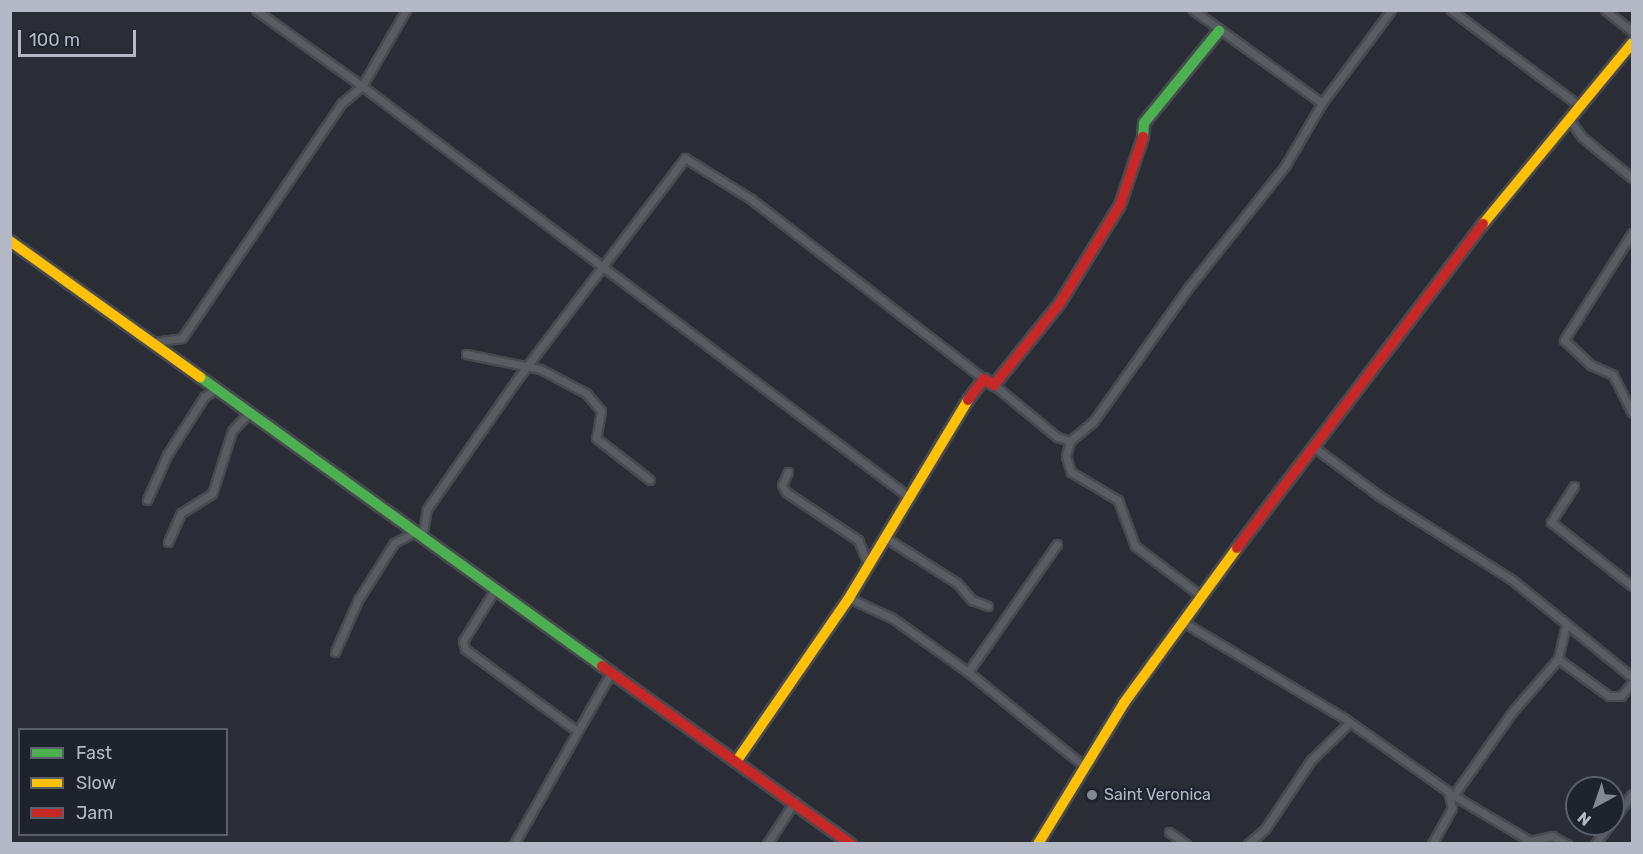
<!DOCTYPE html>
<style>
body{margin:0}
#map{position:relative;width:1643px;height:854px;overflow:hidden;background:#2a2d35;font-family:Rubik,sans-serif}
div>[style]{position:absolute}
.roads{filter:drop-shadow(2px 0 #474a4f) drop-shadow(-2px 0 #474a4f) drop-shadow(0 2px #474a4f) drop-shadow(0 -2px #474a4f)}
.street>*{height:7px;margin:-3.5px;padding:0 3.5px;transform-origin:3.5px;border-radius:3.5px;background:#5a5c63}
.fast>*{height:10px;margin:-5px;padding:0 5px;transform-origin:5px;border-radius:5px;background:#4caf50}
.slow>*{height:10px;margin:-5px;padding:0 5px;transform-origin:5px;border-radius:5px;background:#ffc107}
.jam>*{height:10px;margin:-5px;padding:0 5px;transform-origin:5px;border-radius:5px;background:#c62828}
.dots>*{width:16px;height:16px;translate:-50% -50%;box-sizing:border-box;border:3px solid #1e232e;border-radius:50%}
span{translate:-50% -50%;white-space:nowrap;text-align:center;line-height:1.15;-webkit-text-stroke:4.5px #1e232e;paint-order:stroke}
.poi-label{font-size:16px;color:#b4b9c5}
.left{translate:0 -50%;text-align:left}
.frame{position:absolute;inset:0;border:12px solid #b4b9c5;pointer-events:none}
.legend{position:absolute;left:18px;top:728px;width:210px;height:108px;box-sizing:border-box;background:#1e232e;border:2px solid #5a5f6a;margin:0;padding:8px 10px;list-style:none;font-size:18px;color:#b4b9c5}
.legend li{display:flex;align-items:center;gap:12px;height:30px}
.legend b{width:30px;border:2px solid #5a5f6a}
.north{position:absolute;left:1565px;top:776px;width:60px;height:60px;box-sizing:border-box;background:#1e232e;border:2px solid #5a5f6a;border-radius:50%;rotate:220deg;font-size:16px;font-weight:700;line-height:24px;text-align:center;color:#b4b9c5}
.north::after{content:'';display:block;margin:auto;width:21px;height:27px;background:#848893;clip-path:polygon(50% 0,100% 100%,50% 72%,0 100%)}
.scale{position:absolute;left:18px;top:30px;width:118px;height:27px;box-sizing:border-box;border:3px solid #b4b9c5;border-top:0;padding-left:8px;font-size:18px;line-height:21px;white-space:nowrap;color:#b4b9c5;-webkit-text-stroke:4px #1e232e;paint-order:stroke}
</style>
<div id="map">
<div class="roads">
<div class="street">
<i style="left:406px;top:10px;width:88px;rotate:120.1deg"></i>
<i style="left:362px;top:86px;width:684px;rotate:36.92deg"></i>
<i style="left:1193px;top:10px;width:159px;rotate:35.8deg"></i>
<i style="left:1451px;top:10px;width:161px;rotate:36.7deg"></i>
<i style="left:1605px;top:10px;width:34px;rotate:38deg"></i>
<i style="left:1570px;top:120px;width:21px;rotate:55deg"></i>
<i style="left:1582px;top:137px;width:65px;rotate:39.4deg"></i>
<i style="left:1632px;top:233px;width:127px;rotate:122.4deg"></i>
<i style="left:1564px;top:340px;width:37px;rotate:43deg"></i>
<i style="left:1591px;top:365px;width:24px;rotate:24deg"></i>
<i style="left:1613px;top:375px;width:42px;rotate:63.4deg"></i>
<i style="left:154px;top:342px;width:28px;rotate:-8deg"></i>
<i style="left:182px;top:338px;width:284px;rotate:-55.8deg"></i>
<i style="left:342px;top:103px;width:26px;rotate:-40deg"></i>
<i style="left:362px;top:86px;width:130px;rotate:-144.4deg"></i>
<i style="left:466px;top:354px;width:76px;rotate:11.5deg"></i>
<i style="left:540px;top:369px;width:52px;rotate:27.6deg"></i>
<i style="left:586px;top:393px;width:23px;rotate:50deg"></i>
<i style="left:601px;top:411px;width:27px;rotate:100deg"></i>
<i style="left:596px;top:438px;width:68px;rotate:37.9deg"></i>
<i style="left:994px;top:385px;width:82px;rotate:39.5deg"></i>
<i style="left:1057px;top:437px;width:14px;rotate:17deg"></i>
<i style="left:1070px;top:441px;width:30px;rotate:-40deg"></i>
<i style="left:1093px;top:422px;width:164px;rotate:-54.7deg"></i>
<i style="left:1188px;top:288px;width:156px;rotate:-51.5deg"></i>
<i style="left:1285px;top:166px;width:73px;rotate:-59.6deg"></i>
<i style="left:1322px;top:103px;width:116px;rotate:-53.4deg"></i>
<i style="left:1070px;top:441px;width:16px;rotate:105deg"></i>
<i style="left:1066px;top:456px;width:17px;rotate:73deg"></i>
<i style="left:1071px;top:472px;width:55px;rotate:30.8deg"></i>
<i style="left:1118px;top:500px;width:49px;rotate:69.7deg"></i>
<i style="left:1135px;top:546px;width:83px;rotate:37.1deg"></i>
<i style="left:1315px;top:448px;width:79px;rotate:36.7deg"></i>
<i style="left:1378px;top:495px;width:157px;rotate:32.3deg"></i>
<i style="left:1511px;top:579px;width:156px;rotate:39deg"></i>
<i style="left:788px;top:472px;width:14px;rotate:115deg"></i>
<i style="left:782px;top:485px;width:8px;rotate:60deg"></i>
<i style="left:786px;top:492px;width:87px;rotate:33.7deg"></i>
<i style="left:858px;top:540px;width:26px;rotate:67deg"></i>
<i style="left:1574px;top:486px;width:43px;rotate:122.6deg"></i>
<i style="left:1551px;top:522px;width:103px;rotate:38.3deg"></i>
<i style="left:147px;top:500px;width:49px;rotate:-66deg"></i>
<i style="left:167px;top:455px;width:69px;rotate:-57.5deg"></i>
<i style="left:204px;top:397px;width:16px;rotate:-35deg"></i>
<i style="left:422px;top:537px;width:28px;rotate:-80deg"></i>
<i style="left:427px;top:509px;width:160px;rotate:-55.2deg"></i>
<i style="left:518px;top:378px;width:276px;rotate:-52.8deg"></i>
<i style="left:685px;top:158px;width:78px;rotate:31.8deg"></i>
<i style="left:751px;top:199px;width:294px;rotate:37.7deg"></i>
<i style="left:886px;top:538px;width:84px;rotate:32.4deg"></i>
<i style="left:957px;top:583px;width:23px;rotate:49deg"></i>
<i style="left:972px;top:600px;width:17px;rotate:21deg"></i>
<i style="left:168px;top:542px;width:32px;rotate:-66deg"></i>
<i style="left:181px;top:513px;width:36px;rotate:-32deg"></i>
<i style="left:212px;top:494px;width:66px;rotate:-72.4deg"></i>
<i style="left:232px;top:431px;width:26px;rotate:-47deg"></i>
<i style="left:1057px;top:544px;width:156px;rotate:124.8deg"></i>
<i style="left:968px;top:672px;width:148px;rotate:39deg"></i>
<i style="left:494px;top:591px;width:59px;rotate:121.8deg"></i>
<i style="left:463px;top:641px;width:8px;rotate:76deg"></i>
<i style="left:465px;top:649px;width:139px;rotate:36.2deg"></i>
<i style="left:849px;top:598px;width:47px;rotate:24.9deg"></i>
<i style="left:892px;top:618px;width:93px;rotate:35.4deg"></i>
<i style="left:1183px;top:622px;width:187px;rotate:30.8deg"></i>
<i style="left:1344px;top:718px;width:127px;rotate:35.1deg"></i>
<i style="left:1448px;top:791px;width:17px;rotate:77deg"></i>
<i style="left:1452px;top:808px;width:41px;rotate:119.1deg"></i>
<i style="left:335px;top:652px;width:57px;rotate:-66.1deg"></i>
<i style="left:358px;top:600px;width:67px;rotate:-57.7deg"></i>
<i style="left:394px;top:543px;width:24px;rotate:-28deg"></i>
<i style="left:1558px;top:659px;width:63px;rotate:36deg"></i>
<i style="left:1609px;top:696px;width:12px"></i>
<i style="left:1621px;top:696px;width:17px;rotate:-50deg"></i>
<i style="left:1451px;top:794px;width:92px;rotate:30.7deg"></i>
<i style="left:1530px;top:841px;width:23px;rotate:-13deg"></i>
<i style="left:1552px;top:836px;width:17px;rotate:28deg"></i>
<i style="left:1453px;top:796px;width:104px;rotate:-54.8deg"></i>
<i style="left:1513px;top:711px;width:69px;rotate:-49.1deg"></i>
<i style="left:1558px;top:659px;width:36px;rotate:-77deg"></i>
<i style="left:1613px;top:820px;width:32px;rotate:-54deg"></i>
<i style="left:1169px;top:832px;width:21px;rotate:35deg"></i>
<i style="left:514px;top:844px;width:199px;rotate:-60.5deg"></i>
<i style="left:767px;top:844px;width:51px;rotate:-56.9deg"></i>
<i style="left:1248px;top:844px;width:23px;rotate:-41deg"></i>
<i style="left:1265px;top:829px;width:83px;rotate:-56.3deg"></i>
<i style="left:1311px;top:760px;width:54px;rotate:-44.3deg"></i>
<i style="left:1595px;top:844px;width:25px;rotate:-53deg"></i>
</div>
<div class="fast">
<i style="left:1143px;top:137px;width:14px;rotate:-86deg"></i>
<i style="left:1144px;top:123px;width:119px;rotate:-50.8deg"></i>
<i style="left:200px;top:377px;width:495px;rotate:35.7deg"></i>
</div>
<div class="slow">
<i style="left:1483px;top:224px;width:234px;rotate:-50.5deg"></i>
<i style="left:10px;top:241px;width:234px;rotate:35.6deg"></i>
<i style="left:738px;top:759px;width:196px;rotate:-55.4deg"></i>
<i style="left:849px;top:598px;width:231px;rotate:-59deg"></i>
<i style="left:1038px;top:844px;width:165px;rotate:-58.6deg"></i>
<i style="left:1124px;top:703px;width:192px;rotate:-53.9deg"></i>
</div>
<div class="jam">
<i style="left:968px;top:400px;width:26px;rotate:-53deg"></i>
<i style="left:984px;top:379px;width:12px;rotate:31deg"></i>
<i style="left:994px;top:385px;width:105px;rotate:-51.2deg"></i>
<i style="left:1060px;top:303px;width:115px;rotate:-58.5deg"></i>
<i style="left:1120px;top:205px;width:72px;rotate:-71.3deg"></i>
<i style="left:1237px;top:548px;width:407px;rotate:-52.8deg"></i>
<i style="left:602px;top:666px;width:306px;rotate:35.6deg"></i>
</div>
</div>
<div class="dots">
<i style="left:1092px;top:795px;background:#848893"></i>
</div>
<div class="poi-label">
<span class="left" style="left:1104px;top:795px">Saint Veronica</span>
</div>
<div class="frame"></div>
<ul class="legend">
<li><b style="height:8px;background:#4caf50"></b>Fast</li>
<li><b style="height:8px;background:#ffc107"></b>Slow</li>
<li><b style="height:8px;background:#c62828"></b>Jam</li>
</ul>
<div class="north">N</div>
<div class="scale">100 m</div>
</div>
